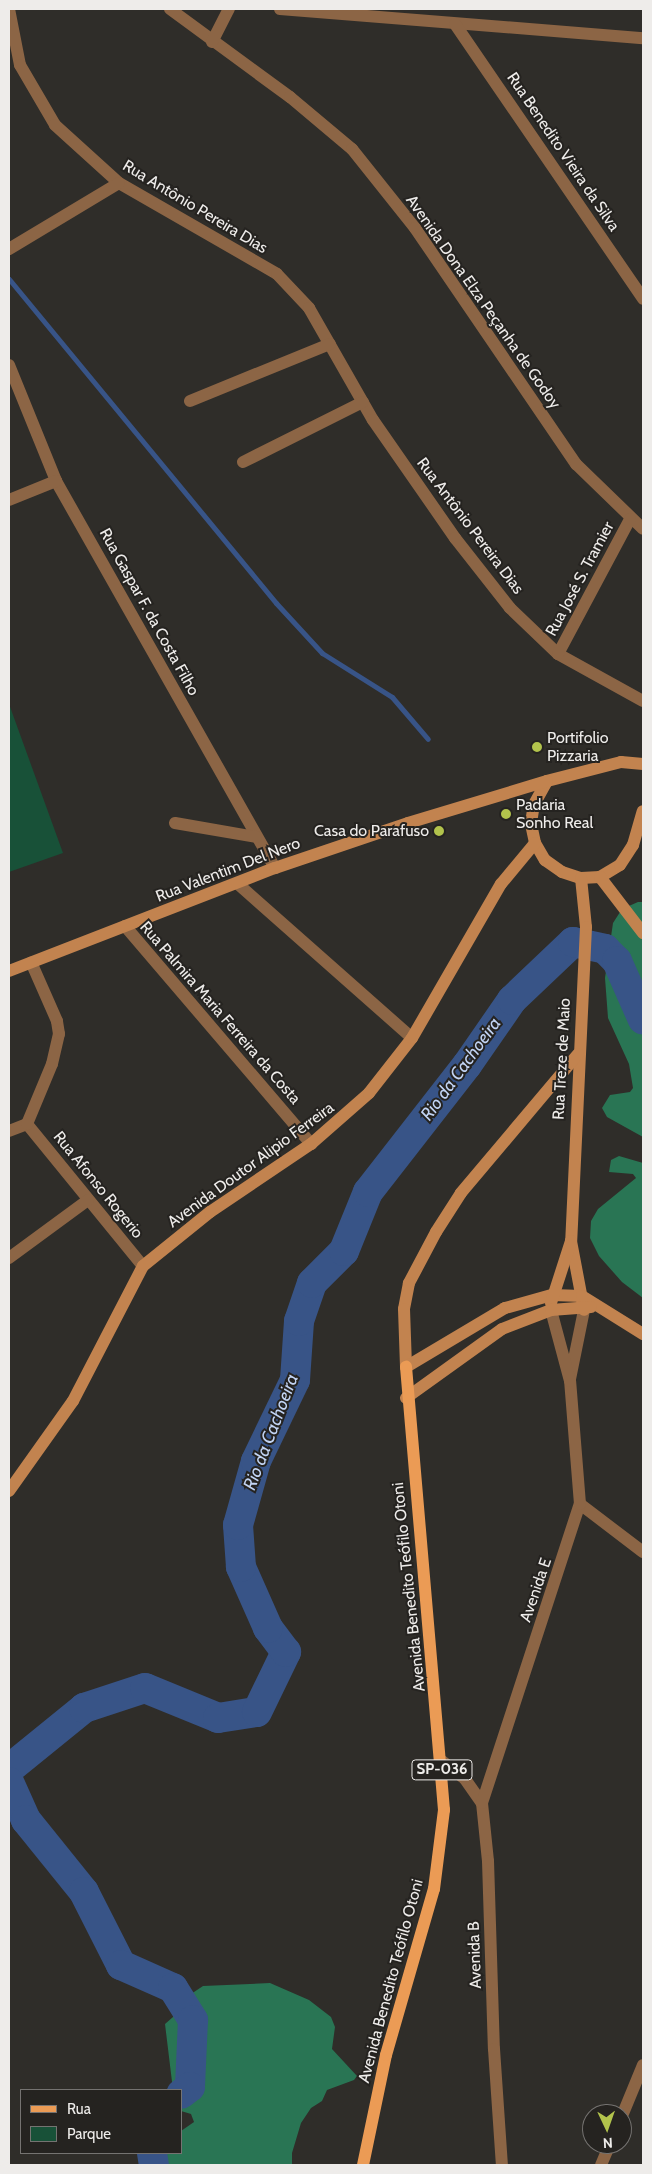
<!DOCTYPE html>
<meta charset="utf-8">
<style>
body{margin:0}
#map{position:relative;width:652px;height:2174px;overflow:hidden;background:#2f2d29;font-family:Cabin,sans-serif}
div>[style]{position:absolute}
.green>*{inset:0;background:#185138}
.forest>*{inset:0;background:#297554}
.stream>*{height:5px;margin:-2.5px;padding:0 2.5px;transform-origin:2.5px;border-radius:2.5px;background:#385487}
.river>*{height:30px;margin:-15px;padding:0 15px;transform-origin:15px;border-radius:15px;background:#385487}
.street>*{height:12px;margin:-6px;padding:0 6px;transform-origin:6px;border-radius:6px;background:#8c6545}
.secondary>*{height:12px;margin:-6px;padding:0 6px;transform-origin:6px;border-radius:6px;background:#c2834f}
.primary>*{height:12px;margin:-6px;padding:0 6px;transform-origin:6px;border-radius:6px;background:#eb9b55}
.dots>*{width:14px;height:14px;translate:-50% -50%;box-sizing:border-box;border:2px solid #252320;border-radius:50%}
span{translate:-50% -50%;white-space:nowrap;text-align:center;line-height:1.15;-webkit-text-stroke:4px #252320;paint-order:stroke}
.shield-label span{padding:1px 4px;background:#252320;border:1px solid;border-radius:4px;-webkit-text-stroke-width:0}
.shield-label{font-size:15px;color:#eeecea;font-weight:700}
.street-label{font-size:16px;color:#eeecea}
.poi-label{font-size:16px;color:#eeecea}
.left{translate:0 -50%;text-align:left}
.right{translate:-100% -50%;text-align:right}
.water-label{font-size:18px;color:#c2d4f4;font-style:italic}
.frame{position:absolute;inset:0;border:10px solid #eeecea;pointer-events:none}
.legend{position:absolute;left:20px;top:2089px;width:162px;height:65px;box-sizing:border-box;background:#252320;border:1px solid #757371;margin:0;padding:6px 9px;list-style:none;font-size:15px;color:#eeecea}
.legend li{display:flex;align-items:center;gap:10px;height:25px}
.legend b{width:25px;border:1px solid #757371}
.north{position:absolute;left:582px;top:2104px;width:50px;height:50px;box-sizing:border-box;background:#252320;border:1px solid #757371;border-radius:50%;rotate:177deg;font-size:14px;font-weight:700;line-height:20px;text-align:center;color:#eeecea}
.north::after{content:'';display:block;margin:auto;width:18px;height:22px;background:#b2c34c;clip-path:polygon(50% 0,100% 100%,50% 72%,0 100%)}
</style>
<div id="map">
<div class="green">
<i style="clip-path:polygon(9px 704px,63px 853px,9px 872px)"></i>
</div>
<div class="forest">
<i style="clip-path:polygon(638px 902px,643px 902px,643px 1137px,607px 1117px,602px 1108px,610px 1095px,630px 1092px,633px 1088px,629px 1064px,608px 1018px,605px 978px,613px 923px,622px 909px)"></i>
<i style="clip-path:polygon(619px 1156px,643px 1163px,643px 1298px,622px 1282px,599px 1256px,590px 1238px,591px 1221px,598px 1209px,636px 1178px,633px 1174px,609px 1172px,611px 1160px)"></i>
<i style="clip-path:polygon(270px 1983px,309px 2000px,331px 2017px,335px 2027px,332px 2049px,357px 2076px,354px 2080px,327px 2090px,322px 2101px,311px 2108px,301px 2123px,292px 2153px,292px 2165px,147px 2165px,156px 2153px,181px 2153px,181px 2131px,194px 2122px,191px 2114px,181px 2111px,181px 2090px,173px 2090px,165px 2024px,173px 2017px,182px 2000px,203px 1986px)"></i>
</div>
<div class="stream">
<i style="left:9px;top:279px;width:420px;rotate:50.5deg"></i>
<i style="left:276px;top:603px;width:68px;rotate:47.4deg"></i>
<i style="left:322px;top:653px;width:83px;rotate:32.2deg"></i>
<i style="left:392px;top:697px;width:55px;rotate:49.4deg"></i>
</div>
<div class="river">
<i style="left:9px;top:1769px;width:97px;rotate:-39.1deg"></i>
<i style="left:84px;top:1708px;width:64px;rotate:-18.2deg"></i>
<i style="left:145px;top:1688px;width:79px;rotate:22.3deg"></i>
<i style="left:218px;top:1718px;width:39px;rotate:-9deg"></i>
<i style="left:257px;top:1712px;width:67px;rotate:-64.2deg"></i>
<i style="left:286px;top:1652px;width:30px;rotate:-127deg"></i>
<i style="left:268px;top:1628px;width:67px;rotate:-113.9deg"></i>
<i style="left:241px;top:1567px;width:42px;rotate:-94.1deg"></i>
<i style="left:238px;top:1525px;width:66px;rotate:-74.3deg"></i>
<i style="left:256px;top:1461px;width:90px;rotate:-64.3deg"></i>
<i style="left:295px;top:1380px;width:59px;rotate:-86.1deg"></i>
<i style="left:299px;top:1321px;width:40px;rotate:-71.1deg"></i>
<i style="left:312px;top:1283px;width:45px;rotate:-45deg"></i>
<i style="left:344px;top:1251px;width:64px;rotate:-67.9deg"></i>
<i style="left:368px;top:1192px;width:161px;rotate:-52.1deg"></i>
<i style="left:467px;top:1065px;width:79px;rotate:-55.3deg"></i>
<i style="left:512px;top:1000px;width:84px;rotate:-43.6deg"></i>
<i style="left:573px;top:942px;width:33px;rotate:12deg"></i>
<i style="left:605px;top:949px;width:17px;rotate:45deg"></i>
<i style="left:617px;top:961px;width:64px;rotate:66.2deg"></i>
<i style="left:9px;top:1782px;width:42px;rotate:65.9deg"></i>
<i style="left:26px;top:1820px;width:92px;rotate:51.1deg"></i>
<i style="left:84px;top:1892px;width:82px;rotate:63.1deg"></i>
<i style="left:121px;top:1965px;width:57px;rotate:23.9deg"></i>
<i style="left:173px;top:1988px;width:38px;rotate:58deg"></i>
<i style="left:193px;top:2020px;width:67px;rotate:92.6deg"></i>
<i style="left:190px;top:2087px;width:11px;rotate:142deg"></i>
<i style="left:152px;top:2153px;width:12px;rotate:81deg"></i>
</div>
<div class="street">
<i style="left:9px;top:9px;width:57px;rotate:78.9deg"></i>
<i style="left:20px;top:65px;width:69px;rotate:59.7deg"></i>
<i style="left:55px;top:125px;width:86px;rotate:42.2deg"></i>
<i style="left:119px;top:183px;width:182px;rotate:29.9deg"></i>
<i style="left:277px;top:274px;width:47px;rotate:46.7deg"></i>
<i style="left:309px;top:308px;width:129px;rotate:60.3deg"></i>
<i style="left:373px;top:420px;width:144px;rotate:55.2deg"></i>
<i style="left:455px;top:538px;width:89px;rotate:51.8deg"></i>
<i style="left:510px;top:608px;width:66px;rotate:43.8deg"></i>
<i style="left:558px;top:654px;width:97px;rotate:28.9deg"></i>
<i style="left:170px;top:9px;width:149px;rotate:36.3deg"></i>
<i style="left:290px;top:97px;width:81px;rotate:40deg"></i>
<i style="left:352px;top:149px;width:101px;rotate:51.4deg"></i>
<i style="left:415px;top:228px;width:286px;rotate:55.7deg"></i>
<i style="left:576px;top:464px;width:93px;rotate:44.1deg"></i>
<i style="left:280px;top:9px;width:364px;rotate:4.6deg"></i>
<i style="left:455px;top:24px;width:333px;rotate:55.6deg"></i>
<i style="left:212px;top:42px;width:37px;rotate:-63deg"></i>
<i style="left:9px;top:249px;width:128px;rotate:-31deg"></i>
<i style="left:9px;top:365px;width:125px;rotate:67.9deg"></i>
<i style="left:56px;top:481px;width:445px;rotate:60.5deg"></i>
<i style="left:190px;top:401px;width:151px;rotate:-22.2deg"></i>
<i style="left:243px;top:462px;width:134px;rotate:-26.6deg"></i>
<i style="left:9px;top:500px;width:51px;rotate:-22deg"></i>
<i style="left:558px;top:654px;width:153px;rotate:-61.9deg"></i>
<i style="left:175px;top:823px;width:82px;rotate:9.8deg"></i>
<i style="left:238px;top:884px;width:232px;rotate:41.5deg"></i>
<i style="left:125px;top:926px;width:287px;rotate:49.5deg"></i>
<i style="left:27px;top:1124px;width:183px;rotate:50.8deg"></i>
<i style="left:9px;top:1131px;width:19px;rotate:-21deg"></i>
<i style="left:27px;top:1124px;width:65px;rotate:-67.4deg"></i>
<i style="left:52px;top:1064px;width:31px;rotate:-77deg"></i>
<i style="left:59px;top:1034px;width:13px;rotate:-99deg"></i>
<i style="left:57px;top:1021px;width:64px;rotate:-113.8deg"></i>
<i style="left:9px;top:1258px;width:98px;rotate:-36.3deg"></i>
<i style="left:570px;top:1379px;width:70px;rotate:-78.5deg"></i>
<i style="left:580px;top:1504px;width:79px;rotate:37.3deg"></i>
<i style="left:442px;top:1761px;width:29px;rotate:38deg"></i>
<i style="left:465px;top:1779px;width:29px;rotate:55deg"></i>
<i style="left:482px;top:1803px;width:58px;rotate:84.1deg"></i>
<i style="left:488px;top:1861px;width:188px;rotate:88.2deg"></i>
<i style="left:494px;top:2049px;width:116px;rotate:86.1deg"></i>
<i style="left:482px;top:1803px;width:315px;rotate:-71.9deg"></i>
<i style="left:580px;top:1504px;width:123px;rotate:-94.6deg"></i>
<i style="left:570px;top:1381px;width:73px;rotate:-105deg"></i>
<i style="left:622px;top:2116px;width:55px;rotate:-67.6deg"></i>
<i style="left:601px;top:2165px;width:23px;rotate:-67deg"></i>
</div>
<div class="secondary">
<i style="left:643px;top:764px;width:22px;rotate:-175deg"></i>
<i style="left:621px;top:762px;width:76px;rotate:165.6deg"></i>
<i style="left:547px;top:781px;width:26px;rotate:119deg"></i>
<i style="left:534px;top:804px;width:20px;rotate:99deg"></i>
<i style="left:531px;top:824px;width:19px;rotate:78deg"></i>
<i style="left:535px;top:843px;width:20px;rotate:60deg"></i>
<i style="left:545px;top:860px;width:21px;rotate:35deg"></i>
<i style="left:562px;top:872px;width:20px;rotate:18deg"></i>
<i style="left:581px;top:878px;width:19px;rotate:-3deg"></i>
<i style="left:600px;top:877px;width:23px;rotate:-31deg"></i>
<i style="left:620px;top:865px;width:24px;rotate:-57deg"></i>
<i style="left:633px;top:845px;width:35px;rotate:-74deg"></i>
<i style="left:600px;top:877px;width:71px;rotate:52.5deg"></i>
<i style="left:581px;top:878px;width:49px;rotate:84.2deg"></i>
<i style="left:586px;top:927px;width:314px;rotate:92.7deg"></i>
<i style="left:571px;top:1241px;width:70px;rotate:79.3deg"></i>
<i style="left:9px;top:971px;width:285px;rotate:-21.2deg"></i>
<i style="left:275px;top:868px;width:140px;rotate:-18.7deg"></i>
<i style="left:408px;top:823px;width:145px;rotate:-16.8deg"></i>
<i style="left:578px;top:1054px;width:182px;rotate:130.1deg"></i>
<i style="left:461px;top:1193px;width:46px;rotate:122.7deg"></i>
<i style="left:436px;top:1232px;width:58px;rotate:117.9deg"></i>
<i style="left:409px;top:1283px;width:26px;rotate:101deg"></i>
<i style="left:404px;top:1309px;width:58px;rotate:88deg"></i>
<i style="left:406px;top:1367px;width:115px;rotate:-30.8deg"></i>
<i style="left:505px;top:1308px;width:49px;rotate:-15.5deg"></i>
<i style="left:552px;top:1295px;width:30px;rotate:2deg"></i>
<i style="left:582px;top:1296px;width:72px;rotate:31.9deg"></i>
<i style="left:551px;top:1303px;width:65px;rotate:-72.1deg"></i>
<i style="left:406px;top:1398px;width:118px;rotate:-35.7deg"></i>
<i style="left:502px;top:1329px;width:53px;rotate:-21.2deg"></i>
<i style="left:551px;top:1310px;width:40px;rotate:-4.3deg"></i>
<i style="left:9px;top:1491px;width:110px;rotate:-54.6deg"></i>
<i style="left:73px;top:1401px;width:152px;rotate:-62.6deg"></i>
<i style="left:143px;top:1266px;width:86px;rotate:-38.9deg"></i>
<i style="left:210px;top:1212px;width:122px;rotate:-34deg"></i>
<i style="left:311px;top:1144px;width:77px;rotate:-41.3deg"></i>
<i style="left:369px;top:1093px;width:70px;rotate:-52deg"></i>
<i style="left:412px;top:1038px;width:178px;rotate:-60deg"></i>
<i style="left:501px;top:884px;width:53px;rotate:-50.3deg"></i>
</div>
<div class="primary">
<i style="left:363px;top:2165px;width:112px;rotate:-78.2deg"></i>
<i style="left:386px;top:2055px;width:173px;rotate:-73.9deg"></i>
<i style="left:434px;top:1889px;width:80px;rotate:-82.8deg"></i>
<i style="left:444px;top:1810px;width:445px;rotate:-94.9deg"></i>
</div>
<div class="dots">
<i style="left:537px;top:747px;background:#b2c34c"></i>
<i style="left:506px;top:814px;background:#b2c34c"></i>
<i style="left:439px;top:831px;background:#b2c34c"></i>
</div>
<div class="shield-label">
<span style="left:442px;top:1770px">SP-036</span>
</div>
<div class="street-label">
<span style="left:563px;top:152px;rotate:56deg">Rua Benedito Vieira da Silva</span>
<span style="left:195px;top:207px;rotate:31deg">Rua Antônio Pereira Dias</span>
<span style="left:483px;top:302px;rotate:55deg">Avenida Dona Elza Peçanha de Godoy</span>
<span style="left:470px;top:526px;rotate:53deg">Rua Antônio Pereira Dias</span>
<span style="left:580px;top:579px;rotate:-62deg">Rua José S. Tramier</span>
<span style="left:149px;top:612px;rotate:61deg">Rua Gaspar F. da Costa Filho</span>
<span style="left:228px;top:870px;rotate:-21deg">Rua Valentim Del Nero</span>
<span style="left:220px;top:1013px;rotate:49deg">Rua Palmira Maria Ferreira da Costa</span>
<span style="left:562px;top:1059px;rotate:-87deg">Rua Treze de Maio</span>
<span style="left:251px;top:1165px;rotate:-36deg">Avenida Doutor Alipio Ferreira</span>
<span style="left:98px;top:1185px;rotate:51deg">Rua Afonso Rogerio</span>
<span style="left:409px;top:1587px;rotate:-96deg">Avenida Benedito Teófilo Otoni</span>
<span style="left:536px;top:1590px;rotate:-71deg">Avenida E</span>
<span style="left:475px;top:1955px;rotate:-92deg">Avenida B</span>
<span style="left:391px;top:1981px;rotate:-75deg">Avenida Benedito Teófilo Otoni</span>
</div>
<div class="poi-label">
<span class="left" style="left:547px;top:747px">Portifolio<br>Pizzaria</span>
<span class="left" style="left:516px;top:814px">Padaria<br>Sonho Real</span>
<span class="right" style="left:429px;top:831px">Casa do Parafuso</span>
</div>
<div class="water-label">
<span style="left:461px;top:1069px;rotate:-54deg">Rio da Cachoeira</span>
<span style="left:271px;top:1432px;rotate:-69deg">Rio da Cachoeira</span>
</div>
<div class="frame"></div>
<ul class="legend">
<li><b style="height:6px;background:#eb9b55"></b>Rua</li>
<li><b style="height:14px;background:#185138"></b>Parque</li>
</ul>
<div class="north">N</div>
</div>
